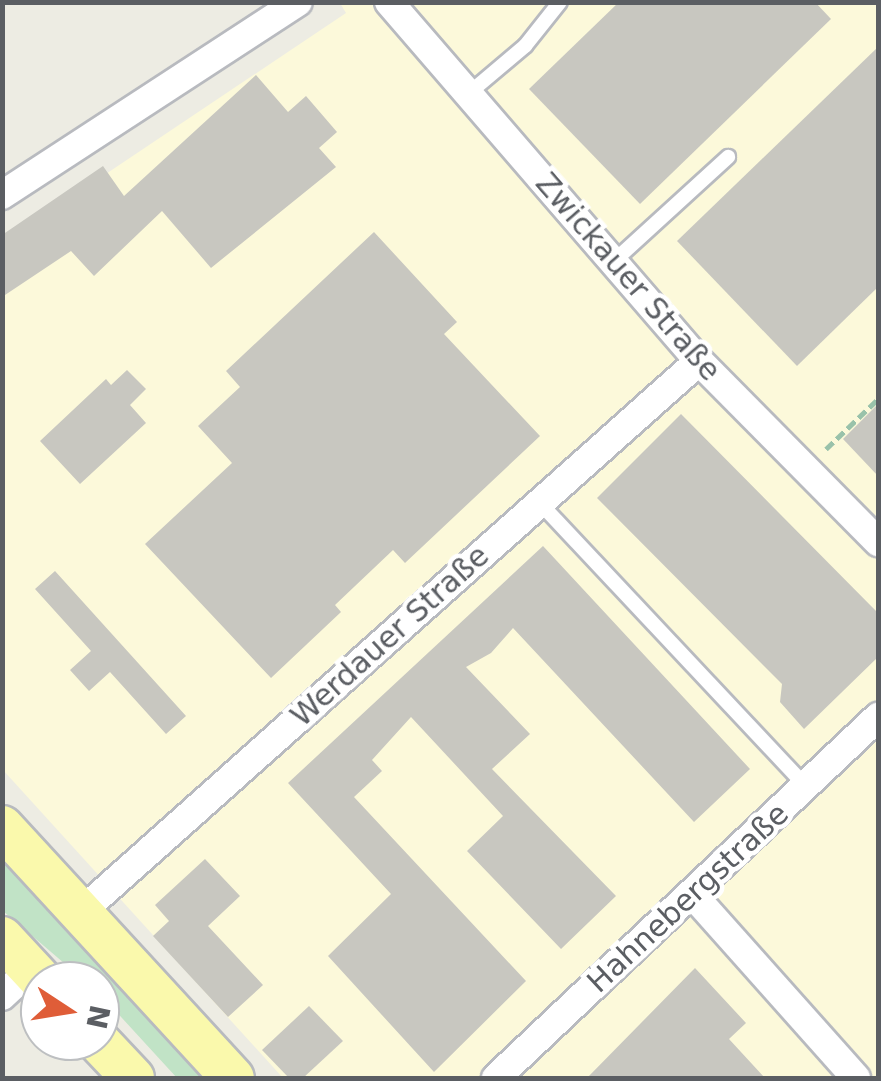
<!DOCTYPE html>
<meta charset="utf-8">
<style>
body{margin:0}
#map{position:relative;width:881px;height:1081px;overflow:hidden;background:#edece3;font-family:"DejaVu Sans",sans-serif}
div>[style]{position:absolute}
.commercial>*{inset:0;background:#fcf9da}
.green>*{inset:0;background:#c1e3c6}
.building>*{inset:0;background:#c8c7c0}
.path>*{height:5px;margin-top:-2.5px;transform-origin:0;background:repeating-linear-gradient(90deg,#99c2aa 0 10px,transparent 0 15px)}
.roads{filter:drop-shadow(2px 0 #b8babf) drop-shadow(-2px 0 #b8babf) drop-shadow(0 2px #b8babf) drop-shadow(0 -2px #b8babf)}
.lane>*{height:14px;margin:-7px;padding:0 7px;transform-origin:7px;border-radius:7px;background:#fff}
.street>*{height:28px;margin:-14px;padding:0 14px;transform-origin:14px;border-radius:14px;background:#fff}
.primary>*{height:42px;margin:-21px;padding:0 21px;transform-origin:21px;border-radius:21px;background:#faf9ac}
span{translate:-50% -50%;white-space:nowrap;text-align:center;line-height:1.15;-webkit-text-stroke:9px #fff;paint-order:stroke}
.street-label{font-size:30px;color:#5b5e63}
.frame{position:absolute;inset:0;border:5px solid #5b5e63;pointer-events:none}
.north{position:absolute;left:20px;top:961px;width:100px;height:100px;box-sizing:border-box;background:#fff;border:2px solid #bdbfc1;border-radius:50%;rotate:102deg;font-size:28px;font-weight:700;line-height:40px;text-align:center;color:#5b5e63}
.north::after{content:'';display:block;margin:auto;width:35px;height:45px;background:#df5d38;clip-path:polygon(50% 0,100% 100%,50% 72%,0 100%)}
</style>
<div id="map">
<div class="commercial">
<i style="clip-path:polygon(340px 3px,878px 3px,878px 1078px,283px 1078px,3px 770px,3px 243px,346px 13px)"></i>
</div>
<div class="green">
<i style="clip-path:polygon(3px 852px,210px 1078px,177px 1078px,100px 994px,100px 981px,85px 981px,3px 911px)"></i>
</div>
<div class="building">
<i style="clip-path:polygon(619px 2px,815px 2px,831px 19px,640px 204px,529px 89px)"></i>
<i style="clip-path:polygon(878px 47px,878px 287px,797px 366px,677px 241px)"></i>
<i style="clip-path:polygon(256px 75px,288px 112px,306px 96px,337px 132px,319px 148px,336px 167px,211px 268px,162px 211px,94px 276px,71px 251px,2px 297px,2px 235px,103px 166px,124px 196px)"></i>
<i style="clip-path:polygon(374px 232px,457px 322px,444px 334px,540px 436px,405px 563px,393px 550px,335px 605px,341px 612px,271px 678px,145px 544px,232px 463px,198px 426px,240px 387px,226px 371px)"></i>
<i style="clip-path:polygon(127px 370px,146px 389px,130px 405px,146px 423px,80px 484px,40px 441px,106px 379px,111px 385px)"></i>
<i style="clip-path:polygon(878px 404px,878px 476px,843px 439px)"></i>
<i style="clip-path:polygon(681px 414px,878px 613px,878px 657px,804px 729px,780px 702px,782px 684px,597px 498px)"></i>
<i style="clip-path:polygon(543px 546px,750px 769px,694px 822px,513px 628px,491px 653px,466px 667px,530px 734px,492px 769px,616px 896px,561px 949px,467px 851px,503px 816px,411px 717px,372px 760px,382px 771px,354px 797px,526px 981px,434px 1072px,328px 956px,391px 894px,288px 783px)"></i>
<i style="clip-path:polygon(55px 571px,186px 716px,166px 734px,110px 672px,89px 691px,70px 670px,91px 651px,35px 589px)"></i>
<i style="clip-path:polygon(205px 859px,240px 896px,208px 926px,263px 985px,228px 1017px,153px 936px,169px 921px,155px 905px)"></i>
<i style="clip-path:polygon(695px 968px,746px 1023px,729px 1039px,765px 1078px,587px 1078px)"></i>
<i style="clip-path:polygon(309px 1006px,343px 1041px,303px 1078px,289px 1078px,262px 1050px)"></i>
</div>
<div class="path">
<i style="left:826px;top:449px;width:72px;rotate:-43.9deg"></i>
</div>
<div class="roads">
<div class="lane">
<i style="left:468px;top:94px;width:75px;rotate:-40.1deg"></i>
<i style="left:525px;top:46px;width:56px;rotate:-51.5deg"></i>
<i style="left:613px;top:262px;width:156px;rotate:-42.4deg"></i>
<i style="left:539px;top:502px;width:390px;rotate:46.8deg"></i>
</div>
<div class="street">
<i style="left:389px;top:2px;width:474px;rotate:49.2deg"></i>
<i style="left:699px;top:361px;width:255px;rotate:45.3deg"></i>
<i style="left:2px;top:195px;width:353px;rotate:-33.1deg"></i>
<i style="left:693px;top:895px;width:245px;rotate:48.3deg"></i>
<i style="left:81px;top:912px;width:828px;rotate:-41.72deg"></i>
<i style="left:2px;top:996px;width:40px;rotate:-43deg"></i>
<i style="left:496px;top:1078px;width:526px;rotate:-43.38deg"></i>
</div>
<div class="primary">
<i style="left:2px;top:827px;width:341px;rotate:47.4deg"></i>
<i style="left:2px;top:938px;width:59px;rotate:47.1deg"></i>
<i style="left:98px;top:1041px;width:51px;rotate:46.6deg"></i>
</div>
</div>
<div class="street-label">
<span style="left:628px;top:277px;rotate:49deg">Zwickauer Straße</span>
<span style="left:390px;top:636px;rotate:-42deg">Werdauer Straße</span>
<span style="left:688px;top:898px;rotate:-43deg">Hahnebergstraße</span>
</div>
<div class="frame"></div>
<div class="north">N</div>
</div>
